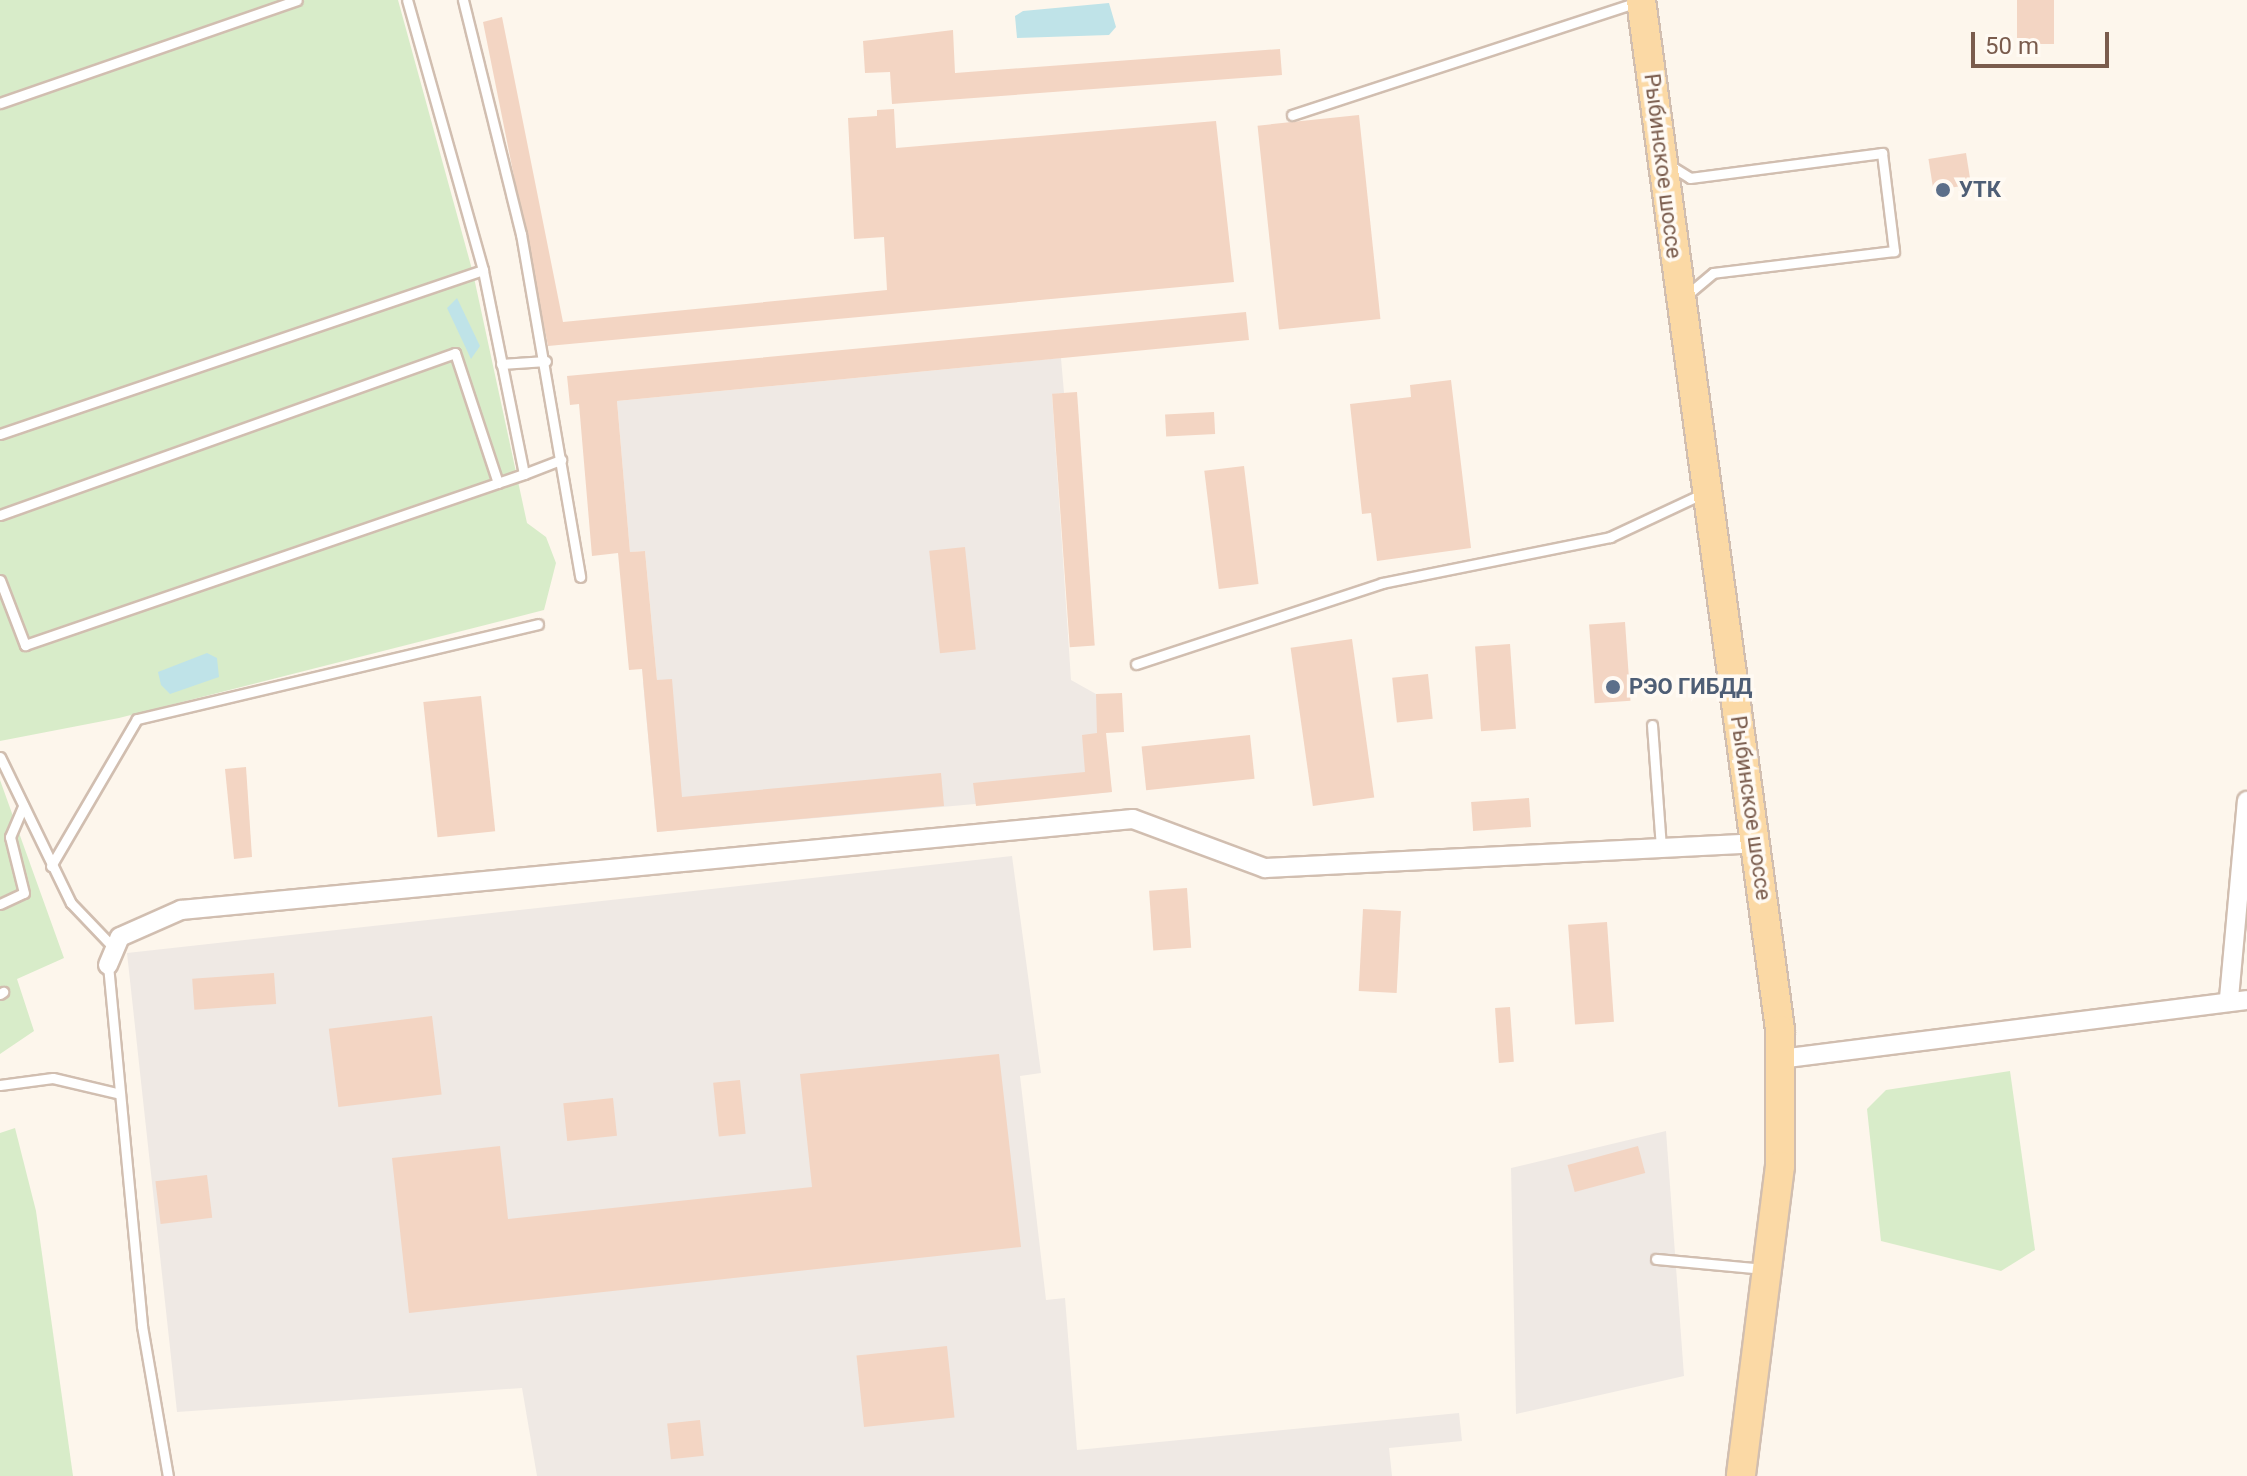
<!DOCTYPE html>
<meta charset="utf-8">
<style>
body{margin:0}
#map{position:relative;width:2247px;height:1476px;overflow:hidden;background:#fdf6ec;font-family:Roboto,sans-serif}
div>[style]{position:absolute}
.industrial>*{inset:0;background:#efe9e4}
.green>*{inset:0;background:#d8ecc9}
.water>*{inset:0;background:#bfe3e8}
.building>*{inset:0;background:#f3d5c3;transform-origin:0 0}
.roads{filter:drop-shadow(2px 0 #d1beb0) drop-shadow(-2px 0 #d1beb0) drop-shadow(0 2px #d1beb0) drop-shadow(0 -2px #d1beb0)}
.service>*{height:9px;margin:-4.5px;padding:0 4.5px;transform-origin:4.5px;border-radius:4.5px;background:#fff}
.minor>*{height:18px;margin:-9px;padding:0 9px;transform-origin:9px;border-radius:9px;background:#fff}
.primary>*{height:28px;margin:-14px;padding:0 14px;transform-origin:14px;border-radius:14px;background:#fbd9a5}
.dots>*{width:22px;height:22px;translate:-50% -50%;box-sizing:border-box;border:4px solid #fffaf3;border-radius:50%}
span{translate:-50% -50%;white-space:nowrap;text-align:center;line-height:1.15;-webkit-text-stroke:7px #fffaf3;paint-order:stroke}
.street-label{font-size:22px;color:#7a5c4d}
.service-label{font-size:22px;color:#4e5e75;font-weight:700}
.left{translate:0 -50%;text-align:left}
.scale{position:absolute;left:1971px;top:32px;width:138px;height:36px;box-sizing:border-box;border:4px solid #7a5c4d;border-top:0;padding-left:10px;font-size:24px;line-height:28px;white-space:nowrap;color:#7a5c4d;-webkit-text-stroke:6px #fffaf3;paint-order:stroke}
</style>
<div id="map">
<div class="industrial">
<i style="clip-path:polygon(1061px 358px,1064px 393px,1052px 394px,1071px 680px,1096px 694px,1112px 792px,657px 832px,643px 682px,657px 680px,645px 551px,630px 552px,617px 401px)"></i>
<i style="clip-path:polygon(1012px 856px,1041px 1073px,1020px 1076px,1046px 1300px,1065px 1298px,1077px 1450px,1459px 1413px,1462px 1441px,1389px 1448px,1392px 1476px,537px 1476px,522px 1388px,177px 1412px,127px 953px)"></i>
<i style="clip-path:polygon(1666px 1131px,1684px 1376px,1516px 1414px,1511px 1168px)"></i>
</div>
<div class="green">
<i style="clip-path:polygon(0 0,398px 0,473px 273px,527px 523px,546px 537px,556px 563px,544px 610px,119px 718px,0 741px)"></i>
<i style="clip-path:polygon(0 780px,64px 958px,17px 979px,34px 1031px,0 1054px)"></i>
<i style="clip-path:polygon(2010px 1071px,2035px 1250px,2001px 1271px,1881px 1241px,1867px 1109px,1886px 1090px)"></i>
<i style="clip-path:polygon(15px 1128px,36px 1211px,73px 1476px,0 1476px,0 1133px)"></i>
</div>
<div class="water">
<i style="clip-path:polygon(1109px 3px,1116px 27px,1109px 35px,1017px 38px,1015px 16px,1023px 11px)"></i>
<i style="clip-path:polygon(457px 298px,480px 346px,471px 359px,447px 308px)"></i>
<i style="clip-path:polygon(207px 653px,217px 658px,219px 677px,170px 694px,161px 685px,158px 672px)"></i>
</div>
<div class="building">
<i style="left:2017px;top:0;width:37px;height:44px"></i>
<i style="clip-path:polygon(502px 17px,563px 322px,887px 290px,884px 237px,854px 239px,848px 118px,877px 116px,877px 110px,894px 109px,896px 148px,1216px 121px,1234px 282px,548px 346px,483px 22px)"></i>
<i style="clip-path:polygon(953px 30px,955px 73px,1280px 49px,1282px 75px,892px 104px,890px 72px,865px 73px,863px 41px)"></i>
<i style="left:1359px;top:115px;width:205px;height:102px;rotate:84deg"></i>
<i style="left:1966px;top:153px;width:32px;height:38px;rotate:81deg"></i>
<i style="clip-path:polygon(1246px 312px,1249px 340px,617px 401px,630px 552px,645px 551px,657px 680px,672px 679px,682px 797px,941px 773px,944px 806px,657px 832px,642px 669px,629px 670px,618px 553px,592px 556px,579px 404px,570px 405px,567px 376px)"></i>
<i style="clip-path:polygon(1451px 380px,1471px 548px,1377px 561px,1371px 513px,1362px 514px,1350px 404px,1411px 397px,1410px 385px)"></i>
<i style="left:1077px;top:392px;width:254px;height:25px;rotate:86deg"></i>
<i style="left:1214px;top:412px;width:22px;height:49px;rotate:87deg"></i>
<i style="left:1244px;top:466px;width:119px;height:40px;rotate:83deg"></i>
<i style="left:965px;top:547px;width:103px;height:36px;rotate:84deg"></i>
<i style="left:1625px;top:622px;width:79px;height:36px;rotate:86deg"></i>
<i style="left:1352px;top:639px;width:160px;height:62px;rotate:82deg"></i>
<i style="left:1510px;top:644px;width:85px;height:35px;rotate:86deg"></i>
<i style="left:1428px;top:674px;width:45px;height:36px;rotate:84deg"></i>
<i style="clip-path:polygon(1122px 693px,1124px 732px,1106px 733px,1112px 792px,976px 806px,973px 783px,1085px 772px,1082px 735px,1097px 733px,1096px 694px)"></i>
<i style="left:481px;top:696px;width:136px;height:58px;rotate:84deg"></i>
<i style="left:1250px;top:735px;width:44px;height:109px;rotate:84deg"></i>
<i style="clip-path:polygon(246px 767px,252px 857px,234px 859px,225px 769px)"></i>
<i style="left:1529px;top:798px;width:29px;height:58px;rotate:86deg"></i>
<i style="left:1187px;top:888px;width:60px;height:38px;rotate:86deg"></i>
<i style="left:1363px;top:909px;width:38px;height:82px;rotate:3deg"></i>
<i style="left:1607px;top:922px;width:100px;height:39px;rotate:86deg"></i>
<i style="left:274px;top:973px;width:31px;height:82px;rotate:86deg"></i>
<i style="left:1510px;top:1007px;width:55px;height:15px;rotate:86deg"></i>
<i style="left:432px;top:1016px;width:79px;height:104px;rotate:83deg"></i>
<i style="clip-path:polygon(999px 1054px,1021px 1247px,409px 1313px,392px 1158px,500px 1146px,508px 1219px,812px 1187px,800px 1074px)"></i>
<i style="left:740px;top:1080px;width:54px;height:27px;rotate:84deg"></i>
<i style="left:613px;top:1098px;width:38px;height:50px;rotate:84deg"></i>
<i style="left:1638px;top:1146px;width:28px;height:73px;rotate:75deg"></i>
<i style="left:207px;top:1175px;width:43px;height:52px;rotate:83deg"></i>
<i style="left:947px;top:1346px;width:72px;height:91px;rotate:84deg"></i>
<i style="left:700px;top:1420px;width:36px;height:33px;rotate:84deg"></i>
</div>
<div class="roads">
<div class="service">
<i style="left:463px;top:0;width:241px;rotate:76.1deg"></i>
<i style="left:521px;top:234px;width:348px;rotate:80.2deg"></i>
<i style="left:0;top:103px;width:314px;rotate:-19.1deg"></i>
<i style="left:1292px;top:115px;width:364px;rotate:-18.1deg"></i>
<i style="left:1671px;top:166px;width:22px;rotate:32deg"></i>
<i style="left:1690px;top:178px;width:194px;rotate:-7.4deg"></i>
<i style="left:1882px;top:153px;width:99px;rotate:83deg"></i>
<i style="left:1894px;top:251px;width:182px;rotate:173.1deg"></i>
<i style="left:1713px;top:273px;width:35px;rotate:140deg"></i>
<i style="left:501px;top:364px;width:45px;rotate:-3.8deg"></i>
<i style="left:0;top:434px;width:510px;rotate:-18.75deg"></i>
<i style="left:524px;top:474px;width:40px;rotate:-21deg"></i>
<i style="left:0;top:515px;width:483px;rotate:-19.6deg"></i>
<i style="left:455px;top:353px;width:137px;rotate:71.7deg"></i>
<i style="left:0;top:580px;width:70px;rotate:69deg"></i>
<i style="left:25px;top:645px;width:527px;rotate:-18.92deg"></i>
<i style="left:524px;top:474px;width:208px;rotate:-101.4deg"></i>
<i style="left:483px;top:270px;width:280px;rotate:-105.7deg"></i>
<i style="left:1136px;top:664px;width:259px;rotate:-18.2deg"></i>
<i style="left:1382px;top:583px;width:233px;rotate:-11.4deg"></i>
<i style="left:1610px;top:537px;width:104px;rotate:-25.1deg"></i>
<i style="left:1652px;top:725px;width:123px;rotate:85.8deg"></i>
<i style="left:0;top:757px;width:162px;rotate:64.1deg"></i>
<i style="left:71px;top:903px;width:62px;rotate:46.3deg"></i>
<i style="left:51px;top:866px;width:170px;rotate:-59.7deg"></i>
<i style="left:137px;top:719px;width:412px;rotate:-13.3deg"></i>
<i style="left:0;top:904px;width:26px;rotate:-25deg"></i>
<i style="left:24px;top:893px;width:58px;rotate:-104deg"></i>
<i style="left:10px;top:837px;width:34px;rotate:-67deg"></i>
<i style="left:108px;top:965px;width:363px;rotate:84.6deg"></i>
<i style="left:142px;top:1326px;width:152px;rotate:80.2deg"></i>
<i style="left:0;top:994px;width:4px;rotate:-34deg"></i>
<i style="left:0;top:1085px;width:53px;rotate:-7.5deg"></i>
<i style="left:53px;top:1078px;width:69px;rotate:13.4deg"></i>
<i style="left:1656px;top:1259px;width:107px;rotate:5.3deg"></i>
</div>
<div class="minor">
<i style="left:108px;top:965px;width:30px;rotate:-67deg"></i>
<i style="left:120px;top:937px;width:67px;rotate:-23.9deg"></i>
<i style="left:181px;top:910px;width:956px;rotate:-5.46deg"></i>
<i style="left:1133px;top:819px;width:141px;rotate:20.4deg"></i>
<i style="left:1265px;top:868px;width:492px;rotate:-2.9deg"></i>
<i style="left:2229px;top:998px;width:198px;rotate:-84.8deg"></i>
<i style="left:1780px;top:1059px;width:471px;rotate:-7.2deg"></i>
</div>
<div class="primary">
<i style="left:1641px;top:0;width:1039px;rotate:82.31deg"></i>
<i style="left:1780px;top:1030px;width:136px;rotate:90deg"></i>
<i style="left:1780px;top:1166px;width:312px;rotate:97.2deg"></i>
</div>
</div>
<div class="dots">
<i style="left:1943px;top:190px;background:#5c6f8a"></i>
<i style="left:1613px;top:687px;background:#5c6f8a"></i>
</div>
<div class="street-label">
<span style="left:1663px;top:166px;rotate:83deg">Рыбинское шоссе</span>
<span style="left:1751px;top:808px;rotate:82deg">Рыбинское шоссе</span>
</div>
<div class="service-label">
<span class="left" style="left:1959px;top:190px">УТК</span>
<span class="left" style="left:1629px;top:687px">РЭО ГИБДД</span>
</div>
<div class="scale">50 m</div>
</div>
